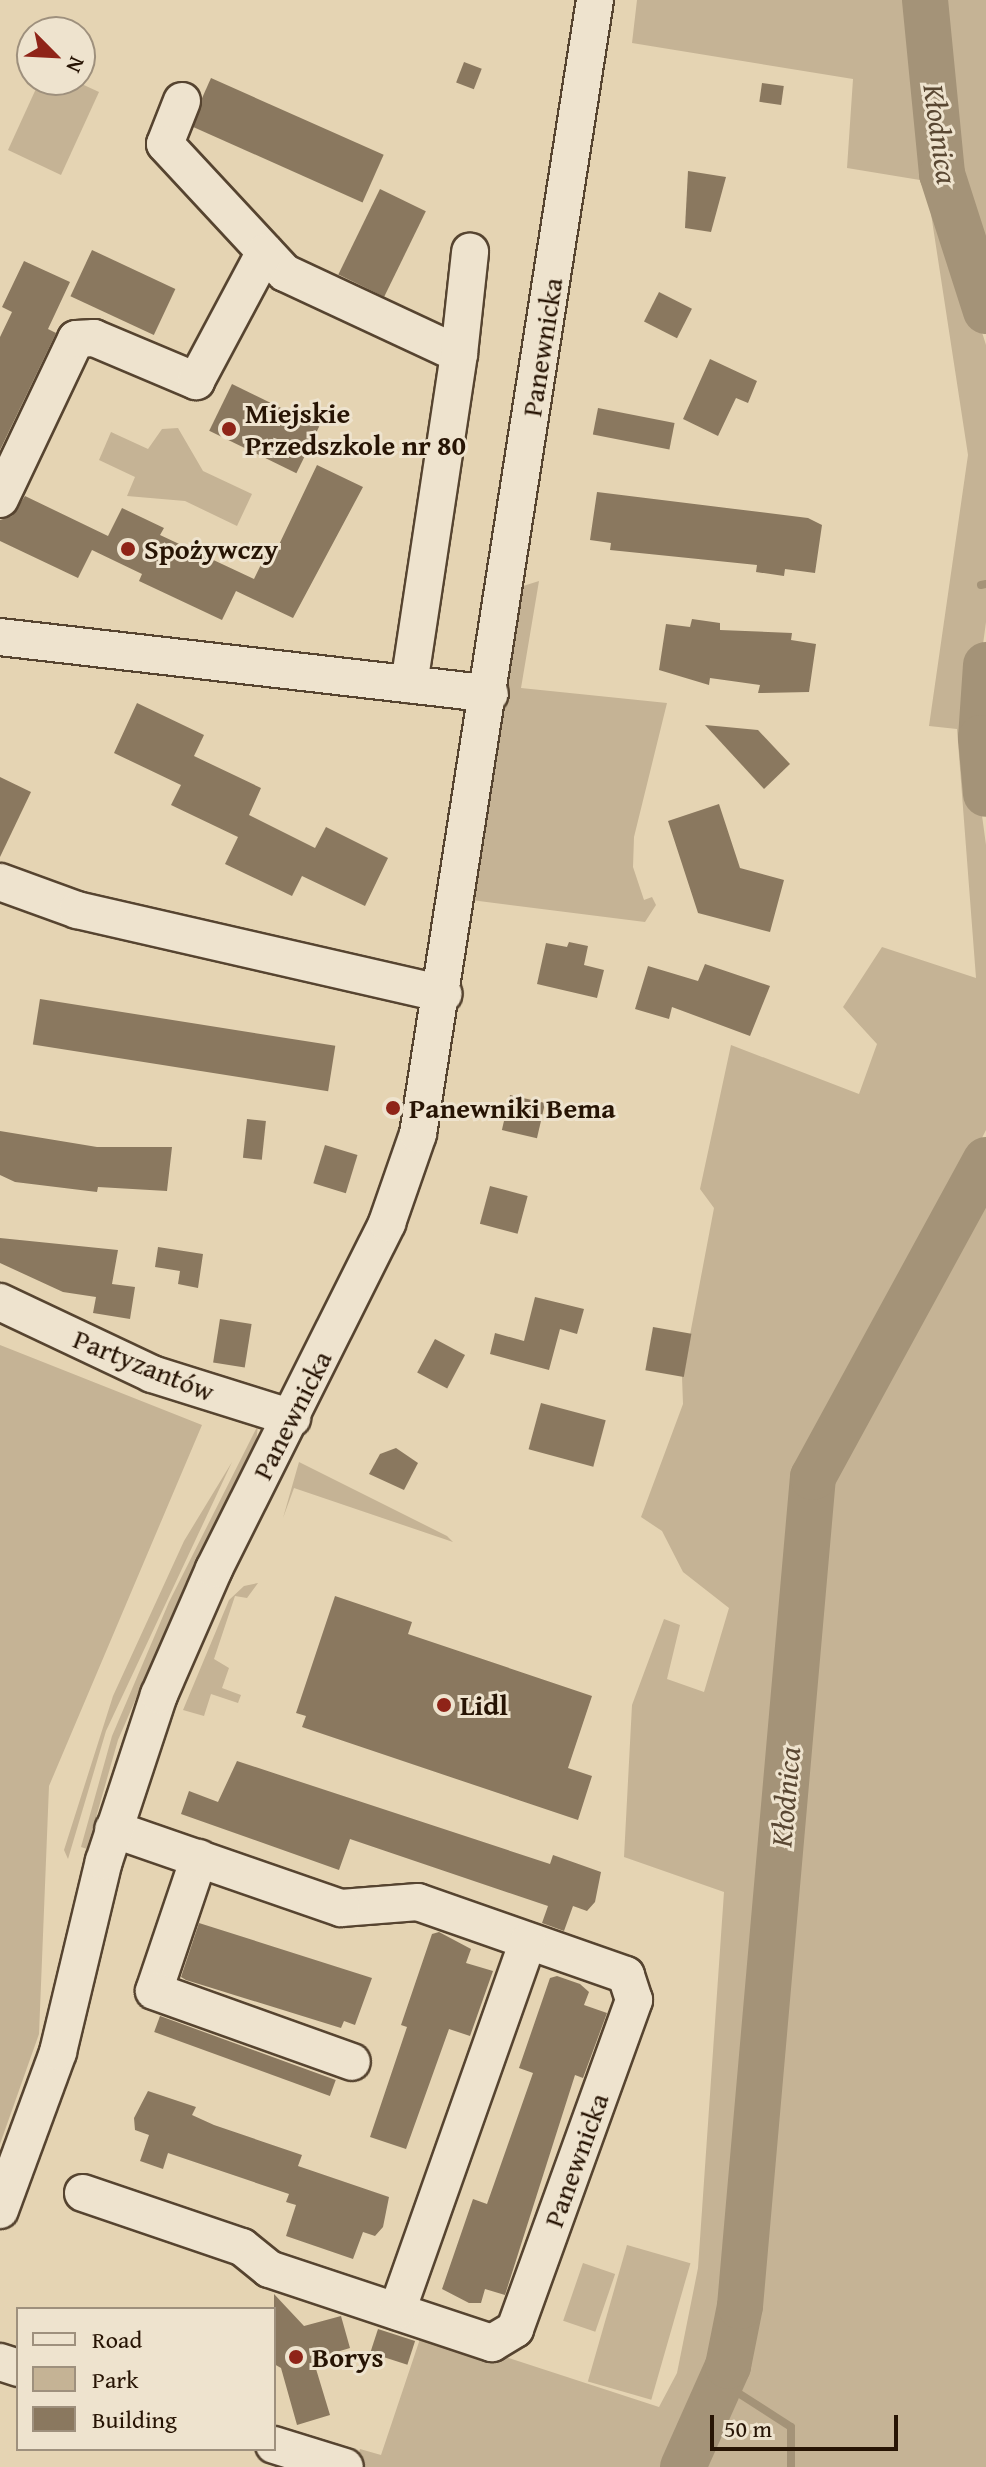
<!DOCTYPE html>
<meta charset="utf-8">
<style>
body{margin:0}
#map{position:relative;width:986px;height:2467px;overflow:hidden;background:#e5d4b3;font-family:"Gentium Book Plus",serif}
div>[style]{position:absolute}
.green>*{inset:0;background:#c5b395;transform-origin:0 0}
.stream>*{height:8px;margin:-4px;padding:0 4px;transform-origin:4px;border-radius:4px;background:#a49378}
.river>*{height:46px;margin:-23px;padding:0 23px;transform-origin:23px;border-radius:23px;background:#a49378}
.building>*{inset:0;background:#8a785f;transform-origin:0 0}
.roads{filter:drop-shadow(2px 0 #564430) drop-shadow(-2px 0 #564430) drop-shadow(0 2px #564430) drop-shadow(0 -2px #564430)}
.minor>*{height:36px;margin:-18px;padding:0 18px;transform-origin:18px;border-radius:18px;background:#eee3ce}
.dots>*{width:22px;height:22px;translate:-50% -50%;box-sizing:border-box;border:4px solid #eee3ce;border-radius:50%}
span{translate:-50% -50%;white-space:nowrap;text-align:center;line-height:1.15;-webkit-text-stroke:6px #eee3ce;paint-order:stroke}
.street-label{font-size:28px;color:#271404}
.poi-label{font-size:28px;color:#271404;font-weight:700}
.left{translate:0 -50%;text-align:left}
.water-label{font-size:30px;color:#594732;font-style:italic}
.legend{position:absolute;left:16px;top:2307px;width:260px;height:144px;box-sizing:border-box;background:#eee3ce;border:2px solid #9e907d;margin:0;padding:10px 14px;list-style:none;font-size:24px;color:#271404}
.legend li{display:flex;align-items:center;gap:16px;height:40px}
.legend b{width:40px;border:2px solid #9e907d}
.north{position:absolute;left:16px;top:16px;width:80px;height:80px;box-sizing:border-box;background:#eee3ce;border:2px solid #9e907d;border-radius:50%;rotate:114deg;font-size:22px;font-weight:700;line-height:32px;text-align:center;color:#271404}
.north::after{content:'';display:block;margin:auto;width:28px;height:36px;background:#8f2418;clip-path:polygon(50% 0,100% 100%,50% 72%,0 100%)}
.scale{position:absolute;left:710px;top:2415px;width:188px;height:36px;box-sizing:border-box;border:4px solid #271404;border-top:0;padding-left:10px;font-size:24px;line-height:28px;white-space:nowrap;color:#271404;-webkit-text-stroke:6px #eee3ce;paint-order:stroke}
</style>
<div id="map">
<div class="green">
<i style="clip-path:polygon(637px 0,911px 0,911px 43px,938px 193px,986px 345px,986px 622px,971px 734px,986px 845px,986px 1130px,808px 1477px,732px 2324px,719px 2376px,677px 2467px,354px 2467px,360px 2449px,381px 2455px,423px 2330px,659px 2407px,677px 2373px,698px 2268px,724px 1892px,624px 1857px,632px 1705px,664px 1619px,680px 1625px,667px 1679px,704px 1692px,729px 1608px,683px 1572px,662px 1531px,641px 1517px,683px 1404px,682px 1377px,714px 1208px,700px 1189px,731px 1045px,859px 1094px,877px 1044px,843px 1007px,882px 947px,976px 978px,957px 729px,929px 726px,968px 455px,926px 181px,847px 168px,853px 79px,632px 43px)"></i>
<i style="clip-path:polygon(934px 0,986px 0,986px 286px,948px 172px)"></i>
<i style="clip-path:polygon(40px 80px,73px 80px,99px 92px,61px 175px,8px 150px)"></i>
<i style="clip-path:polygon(178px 428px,203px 471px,252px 494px,237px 526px,185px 501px,127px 496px,135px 477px,99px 460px,111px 432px,148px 449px,162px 429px)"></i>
<i style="clip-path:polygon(539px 581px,521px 688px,667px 703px,634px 837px,633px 867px,644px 900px,652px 897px,656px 905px,645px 922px,471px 900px,520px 587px)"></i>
<i style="clip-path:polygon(986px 1190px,986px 2467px,688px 2467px,742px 2346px,821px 1480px,845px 1425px)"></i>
<i style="clip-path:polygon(0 1345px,202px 1425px,49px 1786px,39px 2034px,0 2144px)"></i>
<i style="clip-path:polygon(258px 1425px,255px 1452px,185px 1585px,118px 1740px,87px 1849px,81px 1847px,112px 1736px,169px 1602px)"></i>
<i style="clip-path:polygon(232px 1462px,106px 1731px,68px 1859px,64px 1850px,113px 1696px,184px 1541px)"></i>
<i style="clip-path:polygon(299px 1462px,447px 1536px,453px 1542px,294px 1488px,283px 1518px)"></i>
<i style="clip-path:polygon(258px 1583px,247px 1598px,235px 1596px,214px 1659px,229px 1668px,222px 1688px,241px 1695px,238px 1703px,211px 1694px,204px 1716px,183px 1710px,229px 1600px,244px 1586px)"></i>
<i style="left:627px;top:2245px;width:66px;height:142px;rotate:16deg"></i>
<i style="left:583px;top:2263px;width:34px;height:61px;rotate:19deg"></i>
</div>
<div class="stream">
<i style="left:981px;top:585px;width:5px;rotate:-11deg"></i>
<i style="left:721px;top:2382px;width:83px;rotate:32.7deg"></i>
<i style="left:791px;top:2427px;width:40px;rotate:90deg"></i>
</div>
<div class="river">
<i style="left:925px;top:0;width:175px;rotate:84.4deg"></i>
<i style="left:942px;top:174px;width:144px;rotate:72.2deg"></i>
<i style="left:986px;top:665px;width:73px;rotate:93.9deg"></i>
<i style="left:981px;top:738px;width:56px;rotate:84.9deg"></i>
<i style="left:683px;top:2467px;width:111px;rotate:-66deg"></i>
<i style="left:728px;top:2366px;width:61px;rotate:-78.7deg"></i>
<i style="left:740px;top:2306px;width:832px;rotate:-84.97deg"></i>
<i style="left:813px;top:1477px;width:361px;rotate:-61.4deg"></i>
</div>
<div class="building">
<i style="left:464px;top:62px;width:19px;height:22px;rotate:21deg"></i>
<i style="left:211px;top:78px;width:189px;height:52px;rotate:24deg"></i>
<i style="left:762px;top:83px;width:22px;height:19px;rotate:8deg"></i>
<i style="clip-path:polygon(688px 171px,726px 177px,711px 232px,685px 228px)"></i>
<i style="left:380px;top:189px;width:51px;height:95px;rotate:26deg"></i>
<i style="left:92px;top:250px;width:92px;height:51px;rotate:25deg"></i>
<i style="clip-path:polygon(24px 261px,70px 282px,48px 329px,56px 333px,0 450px,0 337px,12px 312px,2px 307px)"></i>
<i style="left:659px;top:292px;width:37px;height:33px;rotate:27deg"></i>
<i style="clip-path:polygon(710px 359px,757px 381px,748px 403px,736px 398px,718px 436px,683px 419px)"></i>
<i style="left:232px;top:384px;width:97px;height:52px;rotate:26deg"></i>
<i style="left:598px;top:408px;width:78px;height:27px;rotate:11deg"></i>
<i style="clip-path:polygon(317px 465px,363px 487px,293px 618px,236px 591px,222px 620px,139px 581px,142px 574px,92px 550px,78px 578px,0 541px,0 520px,12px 516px,25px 496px,108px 536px,122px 508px,164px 528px,160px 535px,254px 579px,268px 550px,275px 553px)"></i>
<i style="clip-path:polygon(597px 492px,808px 518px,822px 525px,815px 573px,785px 569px,784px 576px,756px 572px,757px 565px,610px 550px,611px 543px,590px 540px)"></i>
<i style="clip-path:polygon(692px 619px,720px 623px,720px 630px,792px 633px,791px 640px,816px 644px,809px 692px,758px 693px,760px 685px,710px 678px,709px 685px,659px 670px,666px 624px,690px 627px)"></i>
<i style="clip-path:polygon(137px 703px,204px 735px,194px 756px,261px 788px,249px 815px,315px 848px,326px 827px,388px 858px,365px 906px,302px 876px,292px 896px,225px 864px,238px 837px,171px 805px,181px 785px,114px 753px)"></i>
<i style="clip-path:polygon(705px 725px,758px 730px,790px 764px,764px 789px)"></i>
<i style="clip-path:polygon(0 777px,31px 792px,0 857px)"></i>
<i style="clip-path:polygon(719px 804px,740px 868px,784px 880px,770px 932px,698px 913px,668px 821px)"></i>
<i style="clip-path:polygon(569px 942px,588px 946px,584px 965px,604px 970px,597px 998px,537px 984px,546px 943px,567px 947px)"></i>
<i style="clip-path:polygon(705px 964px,770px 986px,750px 1036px,672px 1007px,669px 1019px,635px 1009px,648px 966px,698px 981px)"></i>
<i style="left:40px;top:999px;width:299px;height:46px;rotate:9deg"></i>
<i style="left:510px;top:1095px;width:36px;height:36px;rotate:13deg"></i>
<i style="left:247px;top:1119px;width:19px;height:39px;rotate:6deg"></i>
<i style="clip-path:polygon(0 1131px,97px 1147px,172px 1147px,167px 1191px,98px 1187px,97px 1192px,15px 1182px,0 1175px)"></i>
<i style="left:325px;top:1145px;width:34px;height:40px;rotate:17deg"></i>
<i style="left:490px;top:1186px;width:39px;height:39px;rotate:15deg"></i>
<i style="clip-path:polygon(0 1238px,118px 1250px,112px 1284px,135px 1287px,130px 1319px,93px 1313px,96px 1297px,63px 1292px,0 1263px)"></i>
<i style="clip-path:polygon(158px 1247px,203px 1254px,198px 1288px,178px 1284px,180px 1271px,155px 1267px)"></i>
<i style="clip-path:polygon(535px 1297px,584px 1309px,577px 1334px,560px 1329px,549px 1370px,490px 1354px,495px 1333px,524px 1341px)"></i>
<i style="left:220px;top:1319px;width:32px;height:44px;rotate:9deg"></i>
<i style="left:653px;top:1327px;width:39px;height:44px;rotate:10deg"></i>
<i style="left:435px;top:1339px;width:34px;height:38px;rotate:28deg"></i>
<i style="left:541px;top:1403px;width:67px;height:48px;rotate:15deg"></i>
<i style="clip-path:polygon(396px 1448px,418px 1463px,404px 1490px,369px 1474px,380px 1454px)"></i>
<i style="clip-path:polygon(335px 1596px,412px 1622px,408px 1634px,592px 1696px,568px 1768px,592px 1776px,578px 1820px,302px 1727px,306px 1716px,296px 1713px)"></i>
<i style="clip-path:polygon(237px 1761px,550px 1864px,553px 1855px,601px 1872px,595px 1902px,587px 1911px,573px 1906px,564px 1931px,542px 1923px,548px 1906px,350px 1839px,339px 1870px,181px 1814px,189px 1791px,218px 1802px)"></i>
<i style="clip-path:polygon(199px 1923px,372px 1978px,355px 2025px,344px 2021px,341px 2028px,186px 1980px,181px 1977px)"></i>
<i style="clip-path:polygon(439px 1932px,471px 1949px,466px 1963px,493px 1971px,470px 2036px,449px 2029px,406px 2149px,370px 2137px,407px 2027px,401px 2025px,432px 1934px)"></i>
<i style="clip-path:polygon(557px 1976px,580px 1984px,589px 1992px,584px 2005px,607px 2013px,583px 2078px,575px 2075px,505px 2295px,485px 2289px,481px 2303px,469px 2303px,442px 2289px,473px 2199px,487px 2204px,533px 2073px,519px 2068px,550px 1978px)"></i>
<i style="left:160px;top:2016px;width:187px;height:17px;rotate:20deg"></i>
<i style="clip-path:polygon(148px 2091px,196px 2107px,192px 2115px,214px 2125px,302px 2155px,298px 2166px,389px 2197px,383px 2227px,375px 2236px,363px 2232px,353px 2259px,286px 2236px,296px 2205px,286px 2202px,289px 2194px,168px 2153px,163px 2169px,140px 2161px,149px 2135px,135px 2130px,134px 2118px)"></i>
<i style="clip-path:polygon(274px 2294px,304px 2326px,341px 2316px,350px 2348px,313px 2359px,330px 2415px,297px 2425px,281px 2368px,274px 2364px)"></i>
<i style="left:378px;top:2329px;width:39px;height:25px;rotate:18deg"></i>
</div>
<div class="roads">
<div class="minor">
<i style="left:182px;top:101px;width:46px;rotate:111.6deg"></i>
<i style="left:165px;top:144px;width:176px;rotate:47.1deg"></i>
<i style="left:285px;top:273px;width:192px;rotate:25deg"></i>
<i style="left:459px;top:354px;width:334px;rotate:98.6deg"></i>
<i style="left:459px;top:354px;width:103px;rotate:-83.8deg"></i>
<i style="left:0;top:499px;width:177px;rotate:-64.6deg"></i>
<i style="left:76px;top:339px;width:18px;rotate:-3deg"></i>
<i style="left:94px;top:338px;width:111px;rotate:22.9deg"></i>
<i style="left:196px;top:381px;width:146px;rotate:-61.9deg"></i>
<i style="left:0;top:637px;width:493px;rotate:6.6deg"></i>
<i style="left:0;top:882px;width:82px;rotate:20deg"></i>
<i style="left:77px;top:910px;width:376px;rotate:12.9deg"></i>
<i style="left:0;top:1302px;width:168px;rotate:25.3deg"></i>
<i style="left:152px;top:1374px;width:147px;rotate:17.4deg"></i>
<i style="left:199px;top:1858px;width:140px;rotate:108.7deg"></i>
<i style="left:154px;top:1991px;width:210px;rotate:19.7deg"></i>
<i style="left:83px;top:2193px;width:168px;rotate:18.8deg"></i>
<i style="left:242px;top:2247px;width:35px;rotate:39deg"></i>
<i style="left:269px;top:2269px;width:235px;rotate:18.4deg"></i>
<i style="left:492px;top:2343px;width:27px;rotate:-31deg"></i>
<i style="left:515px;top:2329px;width:350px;rotate:-70.1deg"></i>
<i style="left:634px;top:2000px;width:26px;rotate:-108deg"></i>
<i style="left:626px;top:1975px;width:220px;rotate:-160.7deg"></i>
<i style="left:418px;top:1902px;width:77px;rotate:175.5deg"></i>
<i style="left:341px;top:1908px;width:241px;rotate:-160.9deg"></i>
<i style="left:0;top:2210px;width:168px;rotate:-69.8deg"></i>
<i style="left:58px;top:2052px;width:196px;rotate:-76.5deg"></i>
<i style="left:104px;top:1861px;width:175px;rotate:-71.7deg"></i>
<i style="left:159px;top:1695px;width:137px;rotate:-66.4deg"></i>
<i style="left:214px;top:1569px;width:387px;rotate:-63.4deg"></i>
<i style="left:387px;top:1223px;width:94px;rotate:-70.8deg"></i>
<i style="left:418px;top:1134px;width:1148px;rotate:-81.13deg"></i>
<i style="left:397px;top:2311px;width:392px;rotate:-70.5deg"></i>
<i style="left:0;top:2362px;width:19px;rotate:18deg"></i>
<i style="left:274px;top:2445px;width:74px;rotate:17.2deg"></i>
</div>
</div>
<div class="dots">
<i style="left:229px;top:429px;background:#8f2418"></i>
<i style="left:128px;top:549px;background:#8f2418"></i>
<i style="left:393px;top:1108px;background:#8f2418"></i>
<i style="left:444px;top:1705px;background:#8f2418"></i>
<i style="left:296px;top:2357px;background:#8f2418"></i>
</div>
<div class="street-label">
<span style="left:542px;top:347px;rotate:-81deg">Panewnicka</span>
<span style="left:144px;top:1365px;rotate:22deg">Partyzantów</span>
<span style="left:292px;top:1415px;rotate:-63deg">Panewnicka</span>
<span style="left:576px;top:2160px;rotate:-70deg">Panewnicka</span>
</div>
<div class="poi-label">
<span class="left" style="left:245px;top:429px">Miejskie<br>Przedszkole nr 80</span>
<span class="left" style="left:144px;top:549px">Spożywczy</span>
<span class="left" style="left:409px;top:1108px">Panewniki Bema</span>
<span class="left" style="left:460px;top:1705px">Lidl</span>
<span class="left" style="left:312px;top:2357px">Borys</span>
</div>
<div class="water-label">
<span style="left:941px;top:134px;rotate:82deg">Kłodnica</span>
<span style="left:785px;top:1797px;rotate:-85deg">Kłodnica</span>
</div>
<ul class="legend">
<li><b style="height:10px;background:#eee3ce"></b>Road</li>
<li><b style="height:22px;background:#c5b395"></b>Park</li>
<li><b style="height:22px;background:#8a785f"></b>Building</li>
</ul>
<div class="north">N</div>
<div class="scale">50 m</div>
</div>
